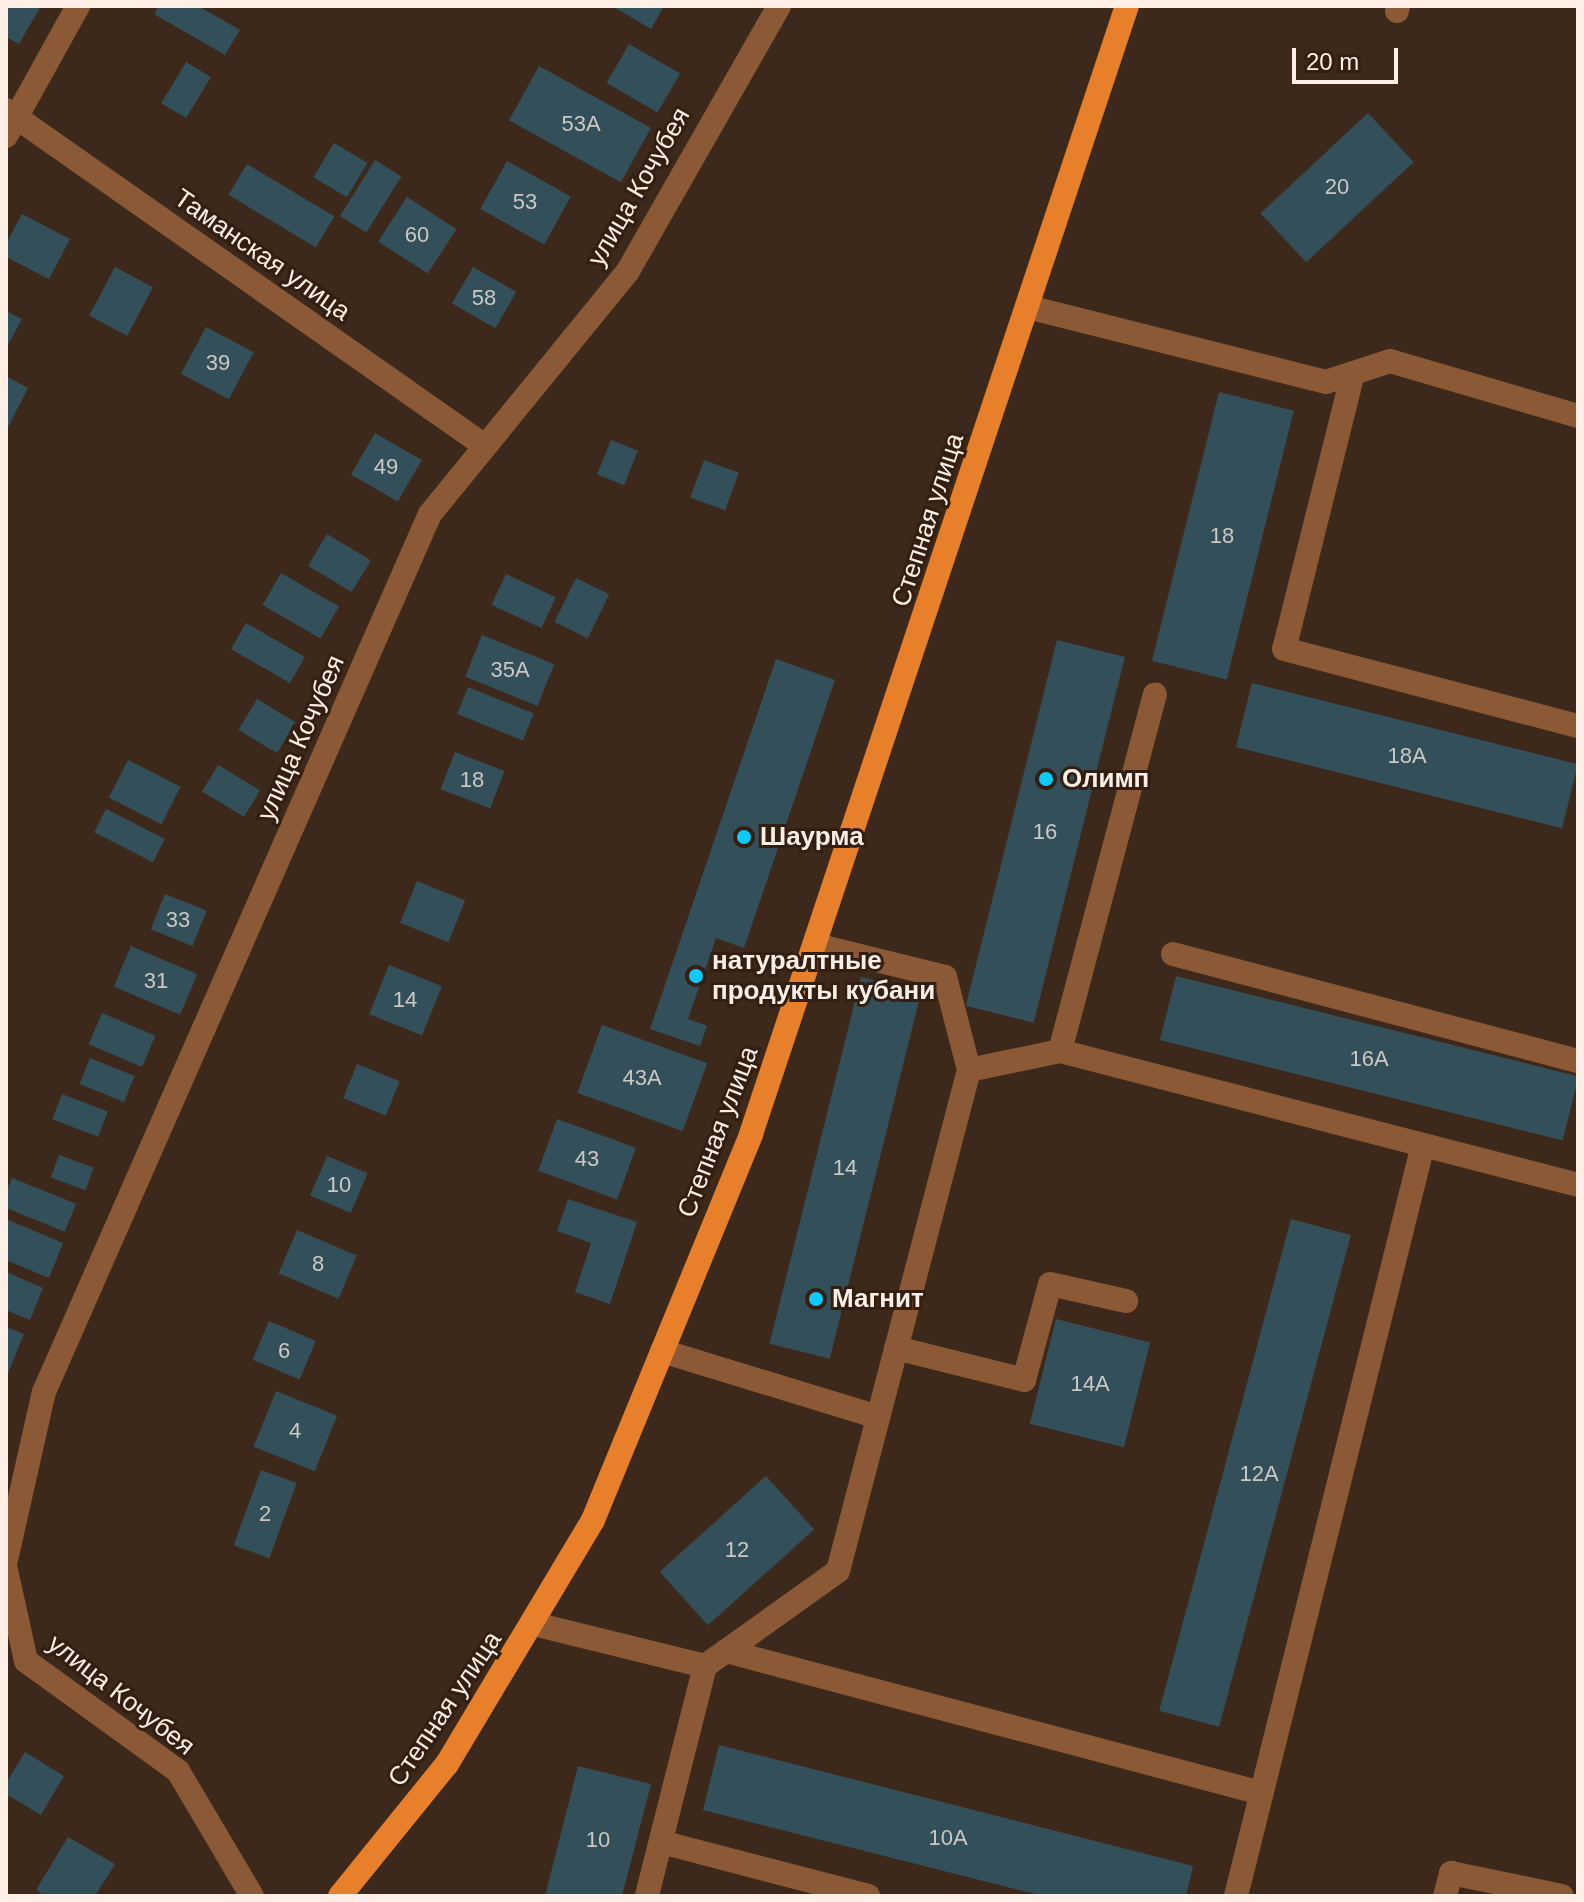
<!DOCTYPE html>
<meta charset="utf-8">
<style>
body{margin:0}
#map{position:relative;width:1584px;height:1902px;overflow:hidden;background:#3d291b;font-family:Arial,sans-serif}
div>[style]{position:absolute}
.building>*{inset:0;background:#33505a;transform-origin:0 0}
.minor>*{height:24px;margin:-12px;padding:0 12px;transform-origin:12px;border-radius:12px;background:#8c5936}
.major>*{height:24px;margin:-12px;padding:0 12px;transform-origin:12px;border-radius:12px;background:#e77f2b}
.dots>*{width:22px;height:22px;translate:-50% -50%;box-sizing:border-box;border:4px solid #331f11;border-radius:50%}
span{translate:-50% -50%;white-space:nowrap;text-align:center;line-height:1.15;-webkit-text-stroke:6px #331f11;paint-order:stroke}
.number-label{font-size:22px;color:#cbc8c4}
.number-label span{-webkit-text-stroke-width:0}
.street-label{font-size:26px;color:#fef0e7}
.poi-label{font-size:26px;color:#fef0e7;font-weight:700}
.left{translate:0 -50%;text-align:left}
.frame{position:absolute;inset:0;border:8px solid #fef0e7;pointer-events:none}
.scale{position:absolute;left:1292px;top:48px;width:106px;height:36px;box-sizing:border-box;border:4px solid #fef0e7;border-top:0;padding-left:10px;font-size:24px;line-height:28px;white-space:nowrap;color:#fef0e7;-webkit-text-stroke:6px #331f11;paint-order:stroke}
</style>
<div id="map">
<div class="building">
<i style="clip-path:polygon(6px 6px,41px 6px,19px 44px,6px 37px)"></i>
<i style="clip-path:polygon(159px 6px,198px 6px,240px 30px,225px 55px,154px 14px)"></i>
<i style="clip-path:polygon(612px 6px,664px 6px,651px 29px)"></i>
<i style="left:629px;top:44px;width:59px;height:45px;rotate:30deg"></i>
<i style="left:186px;top:62px;width:29px;height:48px;rotate:31deg"></i>
<i style="left:539px;top:66px;width:128px;height:62px;rotate:29deg"></i>
<i style="left:1368px;top:113px;width:67px;height:147px;rotate:47deg"></i>
<i style="left:334px;top:143px;width:39px;height:40px;rotate:31deg"></i>
<i style="left:375px;top:160px;width:31px;height:66px;rotate:32deg"></i>
<i style="left:507px;top:161px;width:73px;height:55px;rotate:29deg"></i>
<i style="left:247px;top:164px;width:102px;height:36px;rotate:31deg"></i>
<i style="left:407px;top:197px;width:59px;height:53px;rotate:33deg"></i>
<i style="clip-path:polygon(22px 214px,70px 239px,49px 279px,6px 257px,6px 244px)"></i>
<i style="left:115px;top:267px;width:43px;height:55px;rotate:28deg"></i>
<i style="left:473px;top:267px;width:50px;height:42px;rotate:30deg"></i>
<i style="clip-path:polygon(6px 311px,22px 319px,9px 343px,6px 341px)"></i>
<i style="left:206px;top:327px;width:54px;height:53px;rotate:28deg"></i>
<i style="clip-path:polygon(6px 376px,28px 388px,6px 431px)"></i>
<i style="left:1219px;top:392px;width:77px;height:277px;rotate:14deg"></i>
<i style="left:375px;top:433px;width:54px;height:48px;rotate:30deg"></i>
<i style="left:611px;top:440px;width:29px;height:37px;rotate:22deg"></i>
<i style="left:704px;top:460px;width:37px;height:40px;rotate:20deg"></i>
<i style="left:327px;top:534px;width:51px;height:37px;rotate:31deg"></i>
<i style="left:281px;top:573px;width:67px;height:37px;rotate:30deg"></i>
<i style="left:506px;top:574px;width:55px;height:34px;rotate:25deg"></i>
<i style="left:576px;top:578px;width:37px;height:49px;rotate:26deg"></i>
<i style="left:246px;top:623px;width:68px;height:30px;rotate:30deg"></i>
<i style="left:482px;top:635px;width:78px;height:45px;rotate:22deg"></i>
<i style="left:1057px;top:640px;width:70px;height:377px;rotate:14deg"></i>
<i style="clip-path:polygon(776px 659px,835px 680px,744px 948px,716px 938px,688px 1019px,707px 1026px,700px 1046px,650px 1029px)"></i>
<i style="left:1252px;top:683px;width:336px;height:66px;rotate:14deg"></i>
<i style="left:468px;top:687px;width:71px;height:29px;rotate:22deg"></i>
<i style="left:257px;top:699px;width:45px;height:36px;rotate:31deg"></i>
<i style="left:455px;top:752px;width:53px;height:40px;rotate:21deg"></i>
<i style="left:128px;top:760px;width:59px;height:42px;rotate:27deg"></i>
<i style="left:218px;top:765px;width:49px;height:31px;rotate:31deg"></i>
<i style="left:106px;top:809px;width:66px;height:26px;rotate:27deg"></i>
<i style="left:417px;top:881px;width:52px;height:45px;rotate:22deg"></i>
<i style="left:165px;top:894px;width:45px;height:38px;rotate:22deg"></i>
<i style="left:131px;top:946px;width:72px;height:44px;rotate:23deg"></i>
<i style="left:389px;top:965px;width:57px;height:53px;rotate:22deg"></i>
<i style="left:1176px;top:976px;width:415px;height:66px;rotate:14deg"></i>
<i style="left:861px;top:977px;width:62px;height:378px;rotate:14deg"></i>
<i style="left:102px;top:1013px;width:58px;height:34px;rotate:23deg"></i>
<i style="left:602px;top:1025px;width:112px;height:72px;rotate:20deg"></i>
<i style="left:90px;top:1058px;width:48px;height:28px;rotate:22deg"></i>
<i style="left:357px;top:1064px;width:46px;height:37px;rotate:22deg"></i>
<i style="left:62px;top:1094px;width:49px;height:27px;rotate:21deg"></i>
<i style="left:557px;top:1119px;width:84px;height:55px;rotate:20deg"></i>
<i style="left:59px;top:1155px;width:37px;height:24px;rotate:20deg"></i>
<i style="left:327px;top:1156px;width:44px;height:43px;rotate:23deg"></i>
<i style="left:12px;top:1178px;width:69px;height:30px;rotate:22deg"></i>
<i style="clip-path:polygon(568px 1199px,637px 1222px,610px 1304px,575px 1292px,591px 1243px,557px 1231px)"></i>
<i style="clip-path:polygon(6px 1219px,63px 1243px,49px 1278px,6px 1260px)"></i>
<i style="left:1291px;top:1219px;width:62px;height:509px;rotate:15deg"></i>
<i style="left:297px;top:1230px;width:65px;height:47px;rotate:23deg"></i>
<i style="clip-path:polygon(6px 1272px,43px 1288px,30px 1320px,6px 1310px)"></i>
<i style="left:1056px;top:1319px;width:97px;height:108px;rotate:14deg"></i>
<i style="left:269px;top:1321px;width:51px;height:42px;rotate:23deg"></i>
<i style="clip-path:polygon(6px 1327px,24px 1334px,6px 1378px)"></i>
<i style="left:276px;top:1391px;width:66px;height:60px;rotate:22deg"></i>
<i style="left:261px;top:1470px;width:38px;height:80px;rotate:20deg"></i>
<i style="left:766px;top:1476px;width:72px;height:143px;rotate:48deg"></i>
<i style="clip-path:polygon(719px 1745px,1193px 1866px,1186px 1896px,1043px 1896px,703px 1810px)"></i>
<i style="clip-path:polygon(25px 1752px,64px 1776px,41px 1815px,6px 1794px,6px 1783px)"></i>
<i style="clip-path:polygon(578px 1766px,651px 1784px,622px 1896px,545px 1896px)"></i>
<i style="clip-path:polygon(68px 1837px,115px 1864px,95px 1896px,45px 1896px,36px 1890px)"></i>
</div>
<div class="minor">
<i style="left:1397px;top:11px;width:5px;rotate:-79deg"></i>
<i style="left:6px;top:110px;width:585px;rotate:35.05deg"></i>
<i style="left:6px;top:136px;width:149px;rotate:-61deg"></i>
<i style="left:1028px;top:307px;width:307px;rotate:14.1deg"></i>
<i style="left:1326px;top:382px;width:67px;rotate:-18.2deg"></i>
<i style="left:1390px;top:361px;width:196px;rotate:16.3deg"></i>
<i style="left:1353px;top:373px;width:284px;rotate:104deg"></i>
<i style="left:1284px;top:649px;width:304px;rotate:14.7deg"></i>
<i style="left:815px;top:945px;width:134px;rotate:13.8deg"></i>
<i style="left:945px;top:977px;width:96px;rotate:75.5deg"></i>
<i style="left:1173px;top:954px;width:419px;rotate:14.8deg"></i>
<i style="left:1060px;top:1051px;width:535px;rotate:14.5deg"></i>
<i style="left:896px;top:1348px;width:132px;rotate:14deg"></i>
<i style="left:1024px;top:1380px;width:99px;rotate:-74.8deg"></i>
<i style="left:1050px;top:1284px;width:78px;rotate:12.6deg"></i>
<i style="left:662px;top:1351px;width:226px;rotate:17deg"></i>
<i style="left:6px;top:1560px;width:172px;rotate:-77.3deg"></i>
<i style="left:44px;top:1392px;width:959px;rotate:-66.27deg"></i>
<i style="left:430px;top:514px;width:313px;rotate:-50.8deg"></i>
<i style="left:628px;top:271px;width:305px;rotate:-60.3deg"></i>
<i style="left:6px;top:1570px;width:93px;rotate:77.6deg"></i>
<i style="left:26px;top:1661px;width:188px;rotate:35.9deg"></i>
<i style="left:178px;top:1771px;width:145px;rotate:59.4deg"></i>
<i style="left:534px;top:1624px;width:176px;rotate:13.8deg"></i>
<i style="left:705px;top:1666px;width:237px;rotate:104.2deg"></i>
<i style="left:726px;top:1651px;width:554px;rotate:14.86deg"></i>
<i style="left:705px;top:1666px;width:163px;rotate:-35.5deg"></i>
<i style="left:838px;top:1571px;width:518px;rotate:-75.35deg"></i>
<i style="left:969px;top:1070px;width:93px;rotate:-11.8deg"></i>
<i style="left:1060px;top:1051px;width:369px;rotate:-75.1deg"></i>
<i style="left:661px;top:1842px;width:214px;rotate:14.6deg"></i>
<i style="left:1236px;top:1896px;width:774px;rotate:-76.02deg"></i>
<i style="left:1445px;top:1896px;width:24px;rotate:-75deg"></i>
<i style="left:1451px;top:1873px;width:113px;rotate:11.7deg"></i>
</div>
<div class="major">
<i style="left:340px;top:1896px;width:170px;rotate:-51deg"></i>
<i style="left:447px;top:1764px;width:284px;rotate:-59.1deg"></i>
<i style="left:593px;top:1520px;width:417px;rotate:-67.7deg"></i>
<i style="left:751px;top:1134px;width:1189px;rotate:-71.57deg"></i>
</div>
<div class="dots">
<i style="left:1046px;top:779px;background:#0ecafa"></i>
<i style="left:744px;top:837px;background:#0ecafa"></i>
<i style="left:696px;top:976px;background:#0ecafa"></i>
<i style="left:816px;top:1299px;background:#0ecafa"></i>
</div>
<div class="number-label">
<span style="left:581px;top:124px">53А</span>
<span style="left:1337px;top:187px">20</span>
<span style="left:525px;top:202px">53</span>
<span style="left:417px;top:235px">60</span>
<span style="left:484px;top:298px">58</span>
<span style="left:218px;top:363px">39</span>
<span style="left:386px;top:467px">49</span>
<span style="left:1222px;top:536px">18</span>
<span style="left:510px;top:670px">35А</span>
<span style="left:1407px;top:756px">18А</span>
<span style="left:472px;top:780px">18</span>
<span style="left:1045px;top:832px">16</span>
<span style="left:178px;top:920px">33</span>
<span style="left:156px;top:981px">31</span>
<span style="left:405px;top:1000px">14</span>
<span style="left:1369px;top:1059px">16А</span>
<span style="left:642px;top:1078px">43А</span>
<span style="left:587px;top:1159px">43</span>
<span style="left:845px;top:1168px">14</span>
<span style="left:339px;top:1185px">10</span>
<span style="left:318px;top:1264px">8</span>
<span style="left:284px;top:1351px">6</span>
<span style="left:1090px;top:1384px">14А</span>
<span style="left:295px;top:1431px">4</span>
<span style="left:1259px;top:1474px">12А</span>
<span style="left:265px;top:1514px">2</span>
<span style="left:737px;top:1550px">12</span>
<span style="left:948px;top:1838px">10А</span>
<span style="left:598px;top:1840px">10</span>
</div>
<div class="street-label">
<span style="left:639px;top:187px;rotate:-60deg">улица Кочубея</span>
<span style="left:262px;top:255px;rotate:35deg">Таманская улица</span>
<span style="left:928px;top:520px;rotate:-72deg">Степная улица</span>
<span style="left:301px;top:738px;rotate:-66deg">улица Кочубея</span>
<span style="left:718px;top:1132px;rotate:-69deg">Степная улица</span>
<span style="left:121px;top:1695px;rotate:38deg">улица Кочубея</span>
<span style="left:445px;top:1709px;rotate:-56deg">Степная улица</span>
</div>
<div class="poi-label">
<span class="left" style="left:1062px;top:779px">Олимп</span>
<span class="left" style="left:760px;top:837px">Шаурма</span>
<span class="left" style="left:712px;top:976px">натуралтные<br>продукты кубани</span>
<span class="left" style="left:832px;top:1299px">Магнит</span>
</div>
<div class="frame"></div>
<div class="scale">20 m</div>
</div>
